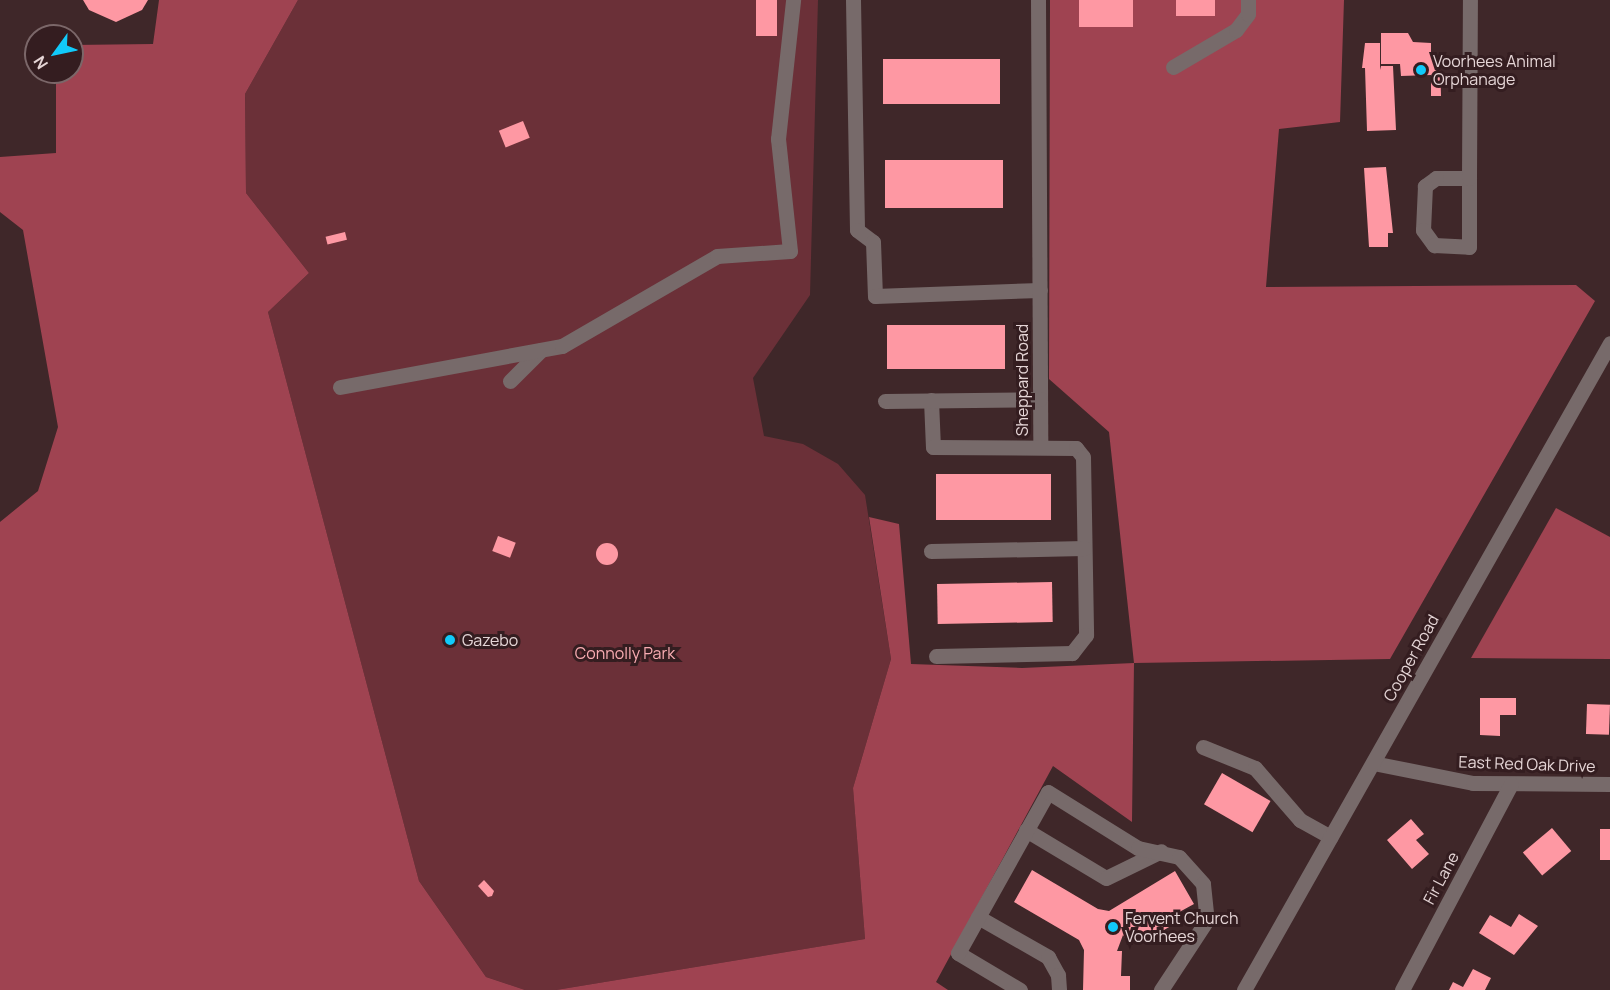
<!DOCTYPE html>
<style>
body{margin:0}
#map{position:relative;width:1610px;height:990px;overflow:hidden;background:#3f2729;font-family:Manrope,sans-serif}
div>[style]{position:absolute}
.green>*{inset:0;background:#6b3038}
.forest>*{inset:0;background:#9f4351}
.building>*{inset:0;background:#fe98a3;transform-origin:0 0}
.round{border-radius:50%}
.minor>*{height:15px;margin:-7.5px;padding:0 7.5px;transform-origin:7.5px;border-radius:7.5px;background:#776a6a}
.dots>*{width:16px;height:16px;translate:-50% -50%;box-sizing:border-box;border:3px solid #341d20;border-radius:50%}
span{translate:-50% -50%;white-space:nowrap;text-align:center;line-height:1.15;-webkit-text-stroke:6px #341d20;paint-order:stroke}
.poi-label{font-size:16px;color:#e5d5d6}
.left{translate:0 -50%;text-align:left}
.street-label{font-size:16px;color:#e5d5d6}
.park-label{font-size:16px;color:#f9acb2}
.north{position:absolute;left:24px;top:24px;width:60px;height:60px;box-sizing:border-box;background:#341d20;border:2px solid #7b6769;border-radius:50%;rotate:237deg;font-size:16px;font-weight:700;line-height:24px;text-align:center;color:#e5d5d6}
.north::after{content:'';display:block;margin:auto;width:21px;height:27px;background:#11cafa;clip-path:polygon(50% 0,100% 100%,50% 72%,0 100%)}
</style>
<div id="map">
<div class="green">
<i style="clip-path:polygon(298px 0,818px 0,810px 295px,753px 378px,764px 436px,803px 444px,838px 464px,865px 495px,891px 659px,853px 788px,865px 939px,556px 990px,525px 990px,486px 977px,419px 881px,268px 312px,309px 273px,246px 193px,245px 94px)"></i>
</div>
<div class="forest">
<i style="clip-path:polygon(159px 0,298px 0,245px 94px,246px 193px,309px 273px,268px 312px,419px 881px,486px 977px,525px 990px,0 990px,0 522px,38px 491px,58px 427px,23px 230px,0 212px,0 157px,56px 153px,56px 72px,72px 72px,72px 45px,153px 44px)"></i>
<i style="clip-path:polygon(1050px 0,1344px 0,1340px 122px,1279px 129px,1266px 287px,1576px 285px,1595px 301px,1390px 659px,1134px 663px,1132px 822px,1053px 766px,936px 982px,948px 990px,556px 990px,865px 939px,853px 788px,891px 659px,869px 517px,899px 524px,911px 664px,1022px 668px,1134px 663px,1109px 432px,1049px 379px)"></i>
<i style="clip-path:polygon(1556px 508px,1610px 537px,1610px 659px,1471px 658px)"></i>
</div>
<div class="building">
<i style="clip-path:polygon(83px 0,148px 0,142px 10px,116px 22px,89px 10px)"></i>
<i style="left:756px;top:0;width:21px;height:36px"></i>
<i style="left:1079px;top:0;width:54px;height:27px"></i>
<i style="left:1176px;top:0;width:39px;height:16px"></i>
<i style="clip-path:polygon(1381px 33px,1408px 33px,1413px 42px,1431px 43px,1431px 58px,1440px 58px,1441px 96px,1431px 96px,1431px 75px,1401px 76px,1400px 64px,1381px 64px)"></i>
<i style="clip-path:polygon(1365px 43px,1380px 43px,1380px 70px,1381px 66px,1393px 66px,1396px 130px,1367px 131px,1365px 68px,1362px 68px)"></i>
<i style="left:883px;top:59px;width:117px;height:45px"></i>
<i style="left:523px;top:121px;width:18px;height:26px;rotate:68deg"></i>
<i style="left:1003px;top:160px;width:48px;height:118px;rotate:90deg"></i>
<i style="clip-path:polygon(1386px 167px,1393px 233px,1388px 233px,1388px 247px,1369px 247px,1364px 168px)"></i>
<i style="left:345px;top:232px;width:8px;height:20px;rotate:76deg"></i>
<i style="left:887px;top:325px;width:118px;height:44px"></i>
<i style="left:936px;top:474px;width:115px;height:46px"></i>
<i style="left:498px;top:536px;width:19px;height:16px;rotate:21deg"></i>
<i class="round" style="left:596px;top:543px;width:22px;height:22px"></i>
<i style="left:1052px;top:582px;width:40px;height:115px;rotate:89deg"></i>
<i style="clip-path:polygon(1480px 698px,1516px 698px,1516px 715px,1500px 715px,1500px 736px,1480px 735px)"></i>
<i style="left:1587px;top:704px;width:23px;height:30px;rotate:2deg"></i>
<i style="left:1222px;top:773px;width:56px;height:36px;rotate:30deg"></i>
<i style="clip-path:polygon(1411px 819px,1424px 834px,1416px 840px,1429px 854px,1412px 869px,1387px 840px)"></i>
<i style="left:1552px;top:828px;width:30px;height:38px;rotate:50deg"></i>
<i style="left:1600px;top:829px;width:10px;height:31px"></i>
<i style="clip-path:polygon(1032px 870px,1098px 909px,1109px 911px,1175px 871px,1194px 904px,1172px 916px,1176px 923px,1152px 937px,1148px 930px,1128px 942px,1123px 935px,1117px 951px,1122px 951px,1121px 976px,1130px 976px,1130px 990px,1083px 990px,1084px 950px,1079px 940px,1014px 902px)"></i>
<i style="clip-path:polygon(484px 880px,494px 891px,492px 896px,488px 897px,478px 886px)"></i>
<i style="clip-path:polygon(1519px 914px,1538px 926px,1514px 955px,1479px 933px,1490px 915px,1511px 927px)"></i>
<i style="clip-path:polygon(1473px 969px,1491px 978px,1485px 990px,1449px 990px,1453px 982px,1463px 987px)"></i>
</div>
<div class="minor">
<i style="left:853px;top:0;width:230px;rotate:89deg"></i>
<i style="left:857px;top:230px;width:20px;rotate:37deg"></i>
<i style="left:873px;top:242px;width:54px;rotate:87.9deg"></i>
<i style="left:875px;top:296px;width:165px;rotate:-2.1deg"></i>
<i style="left:1038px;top:0;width:447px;rotate:89.7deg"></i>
<i style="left:1173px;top:67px;width:73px;rotate:-30.4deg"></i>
<i style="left:1236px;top:30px;width:20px;rotate:-53deg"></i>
<i style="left:1248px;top:14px;width:14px;rotate:-90deg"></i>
<i style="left:1469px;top:178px;width:33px;rotate:180deg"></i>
<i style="left:1436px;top:178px;width:14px;rotate:144deg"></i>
<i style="left:1425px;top:186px;width:44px;rotate:92.6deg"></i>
<i style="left:1423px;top:230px;width:19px;rotate:54deg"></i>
<i style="left:1434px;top:245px;width:35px;rotate:3deg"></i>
<i style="left:1469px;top:247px;width:69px;rotate:-90deg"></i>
<i style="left:1469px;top:178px;width:178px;rotate:-89.7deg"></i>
<i style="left:510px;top:381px;width:44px;rotate:-45deg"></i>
<i style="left:340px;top:387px;width:226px;rotate:-10.5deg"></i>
<i style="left:562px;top:346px;width:179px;rotate:-30.1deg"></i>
<i style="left:717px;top:256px;width:73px;rotate:-3.9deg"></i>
<i style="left:790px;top:251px;width:113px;rotate:-96.1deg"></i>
<i style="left:778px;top:139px;width:140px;rotate:-83.8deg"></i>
<i style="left:931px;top:400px;width:47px;rotate:87.6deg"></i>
<i style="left:933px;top:447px;width:143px;rotate:0.4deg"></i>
<i style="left:1076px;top:448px;width:11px;rotate:52deg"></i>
<i style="left:1083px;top:457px;width:178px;rotate:89deg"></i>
<i style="left:1086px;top:635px;width:23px;rotate:128deg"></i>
<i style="left:1072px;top:653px;width:136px;rotate:178.7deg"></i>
<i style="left:885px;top:401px;width:155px;rotate:-0.7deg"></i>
<i style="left:931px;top:551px;width:153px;rotate:-1.1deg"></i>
<i style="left:1203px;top:747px;width:56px;rotate:22deg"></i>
<i style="left:1255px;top:768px;width:69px;rotate:49.1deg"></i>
<i style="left:1300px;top:820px;width:35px;rotate:29deg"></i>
<i style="left:1373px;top:763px;width:102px;rotate:11.3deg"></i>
<i style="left:1473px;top:783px;width:137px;rotate:0.4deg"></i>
<i style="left:1026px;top:830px;width:93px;rotate:31deg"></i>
<i style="left:1106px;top:878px;width:61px;rotate:-26.1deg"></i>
<i style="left:978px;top:917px;width:81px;rotate:29.7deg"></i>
<i style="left:1048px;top:957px;width:21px;rotate:61deg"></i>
<i style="left:1058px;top:975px;width:15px;rotate:86deg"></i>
<i style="left:1020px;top:990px;width:72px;rotate:-149.2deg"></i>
<i style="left:958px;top:953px;width:184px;rotate:-60.8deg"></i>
<i style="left:1048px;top:792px;width:106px;rotate:31.9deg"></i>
<i style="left:1138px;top:848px;width:42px;rotate:12.4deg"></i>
<i style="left:1179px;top:857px;width:36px;rotate:48deg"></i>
<i style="left:1203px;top:884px;width:36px;rotate:84deg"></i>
<i style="left:1207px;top:920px;width:84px;rotate:123.3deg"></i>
<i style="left:1244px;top:990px;width:743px;rotate:-60.5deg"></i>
<i style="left:1402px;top:990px;width:233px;rotate:-62.1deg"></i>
</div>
<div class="dots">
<i style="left:1421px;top:70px;background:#11cafa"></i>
<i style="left:450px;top:640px;background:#11cafa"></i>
<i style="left:1113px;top:927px;background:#11cafa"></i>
</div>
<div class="poi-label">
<span class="left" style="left:1433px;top:70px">Voorhees Animal<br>Orphanage</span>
<span class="left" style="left:462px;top:640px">Gazebo</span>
<span class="left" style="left:1125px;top:927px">Fervent Church<br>Voorhees</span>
</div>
<div class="street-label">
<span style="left:1022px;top:380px;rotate:-90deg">Sheppard Road</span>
<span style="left:1411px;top:658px;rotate:-61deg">Cooper Road</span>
<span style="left:1527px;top:764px;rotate:2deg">East Red Oak Drive</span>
<span style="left:1441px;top:878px;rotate:-62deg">Fir Lane</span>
</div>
<div class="park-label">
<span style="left:625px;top:653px">Connolly Park</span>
</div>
<div class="north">N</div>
</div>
